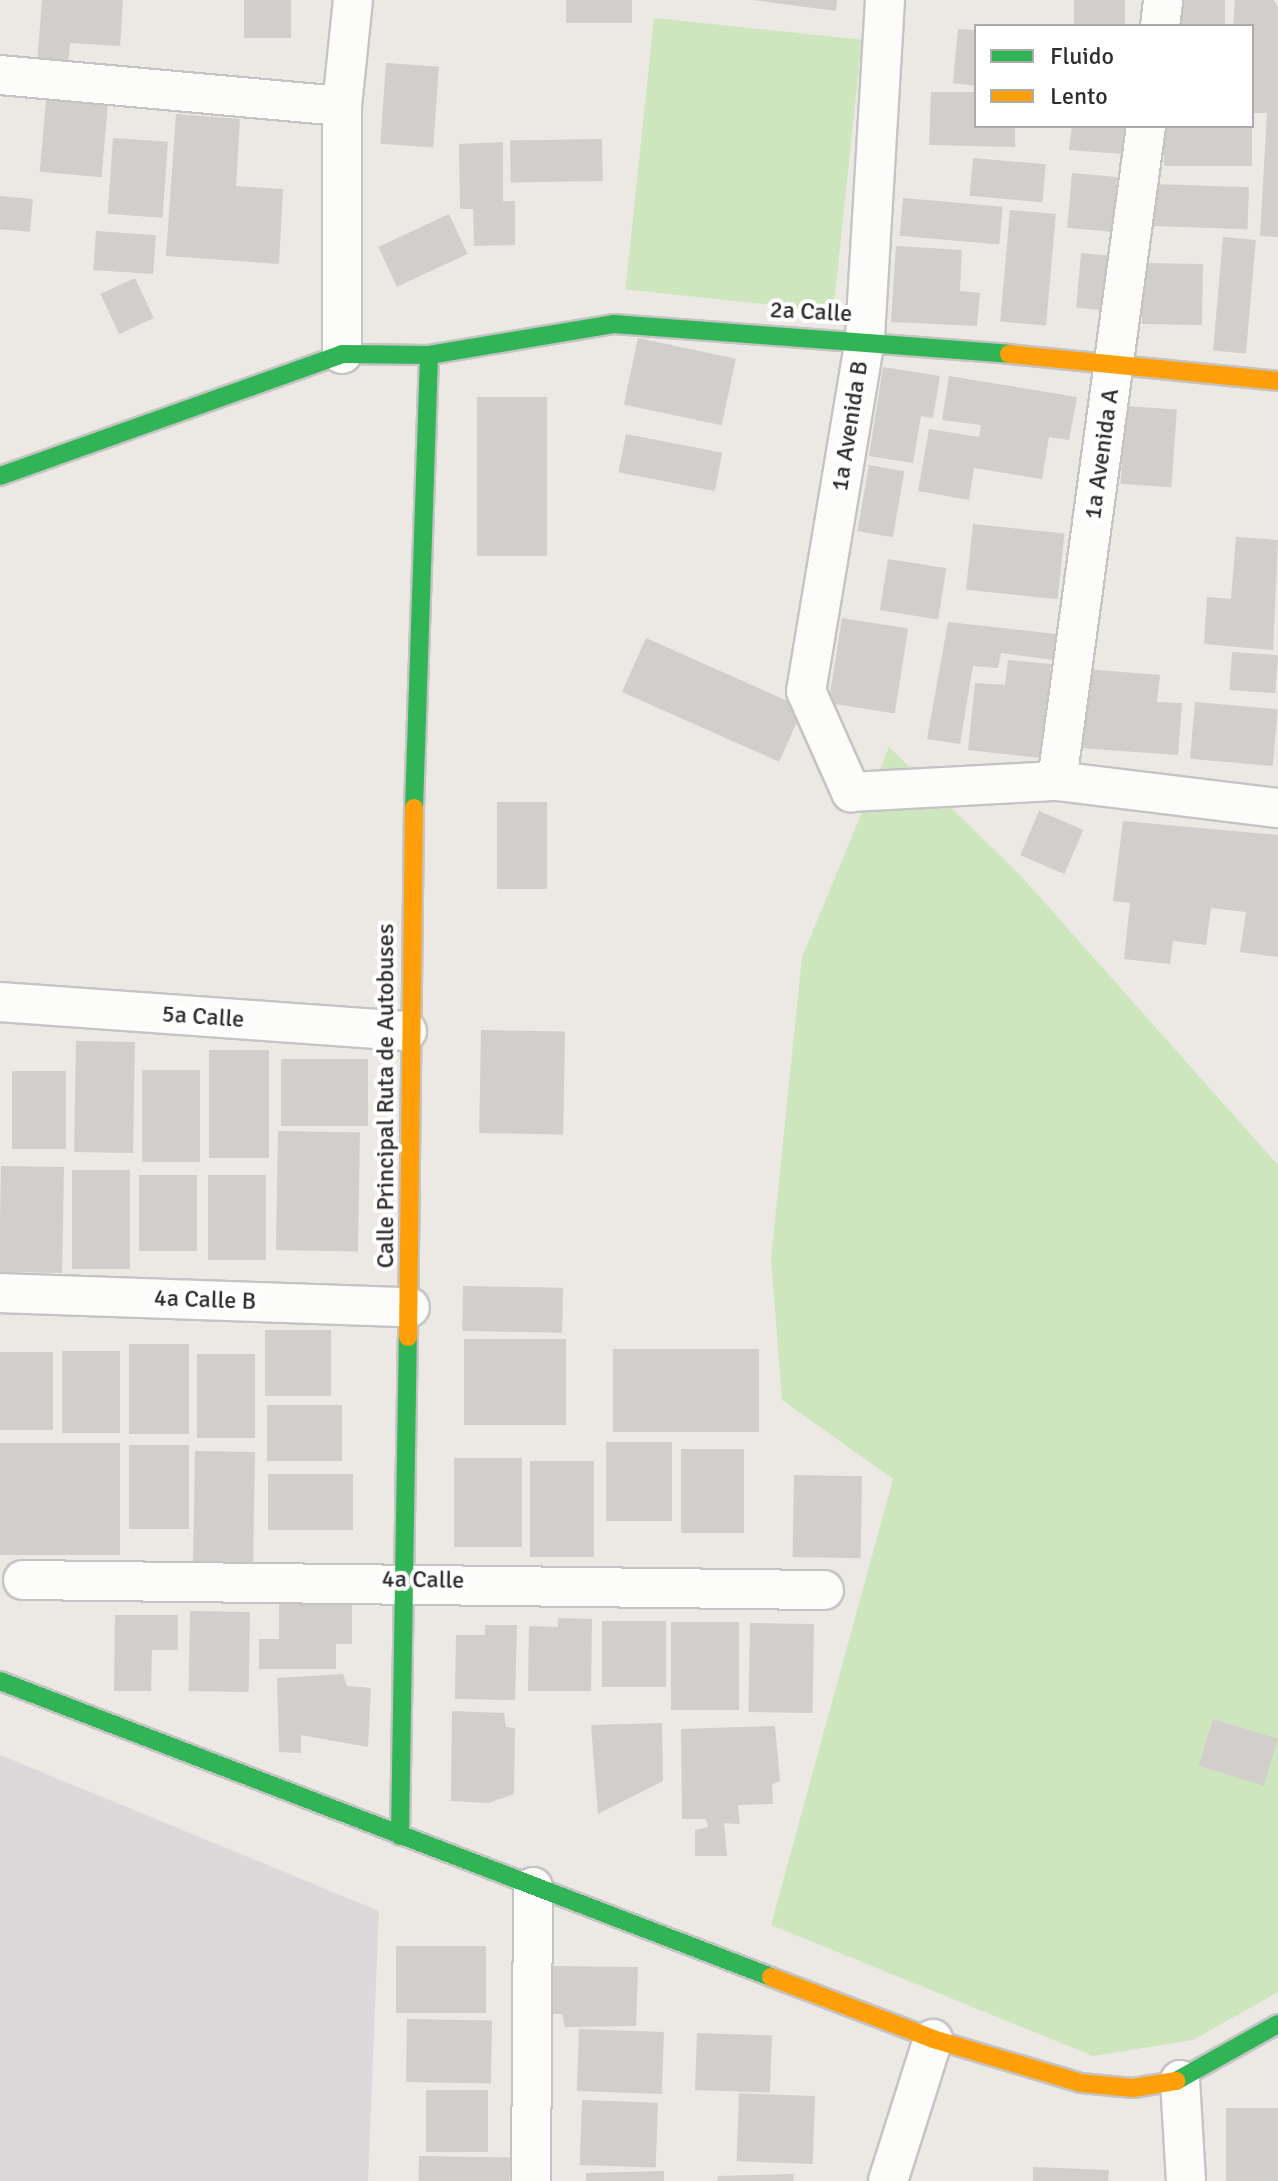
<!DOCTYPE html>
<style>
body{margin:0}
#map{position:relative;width:1278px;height:2181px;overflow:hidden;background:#ece8e4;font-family:Signika,sans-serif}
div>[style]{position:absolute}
.industrial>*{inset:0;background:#dcd9db}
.green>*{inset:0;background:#cee6be;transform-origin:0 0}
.building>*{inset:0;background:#d1cecb;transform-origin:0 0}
.roads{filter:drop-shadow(2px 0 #c5c4c5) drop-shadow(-2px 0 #c5c4c5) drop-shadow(0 2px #c5c4c5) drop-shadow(0 -2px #c5c4c5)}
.street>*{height:38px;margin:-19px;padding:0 19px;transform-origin:19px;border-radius:19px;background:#fcfcfb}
.fast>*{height:18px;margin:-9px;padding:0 9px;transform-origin:9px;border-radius:9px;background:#30b455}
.slow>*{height:18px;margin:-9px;padding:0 9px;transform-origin:9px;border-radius:9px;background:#ff9f0a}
span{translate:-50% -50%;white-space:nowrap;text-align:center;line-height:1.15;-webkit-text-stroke:8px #fff;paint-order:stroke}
.street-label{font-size:24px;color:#2e2e2e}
.legend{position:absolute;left:974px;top:24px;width:280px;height:104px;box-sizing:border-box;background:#fff;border:2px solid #ababab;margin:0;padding:10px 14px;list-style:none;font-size:24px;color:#2e2e2e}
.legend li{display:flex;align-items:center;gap:16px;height:40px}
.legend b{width:40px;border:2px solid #ababab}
</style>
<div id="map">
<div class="industrial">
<i style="clip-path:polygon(0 1755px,379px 1911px,368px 2181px,0 2181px)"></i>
</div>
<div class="green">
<i style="left:654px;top:18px;width:209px;height:273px;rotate:6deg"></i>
<i style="clip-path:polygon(889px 747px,1023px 878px,1278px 1165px,1278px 1992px,1193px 2040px,1093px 2056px,771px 1925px,893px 1479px,782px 1400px,771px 1259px,802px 957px)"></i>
</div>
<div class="building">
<i style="clip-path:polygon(42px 0,123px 0,120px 46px,70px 43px,68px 65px,37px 64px)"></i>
<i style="left:244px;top:0;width:47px;height:38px"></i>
<i style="left:566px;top:0;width:66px;height:23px"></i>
<i style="clip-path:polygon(752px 0,837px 0,836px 11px)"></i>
<i style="left:1074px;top:0;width:51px;height:26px"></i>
<i style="left:1176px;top:0;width:49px;height:26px"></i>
<i style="clip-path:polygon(1235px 0,1274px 0,1278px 7px,1278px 237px,1260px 236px,1267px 113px,1252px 113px,1252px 26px,1233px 26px)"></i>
<i style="clip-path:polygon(958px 29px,976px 30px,976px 86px,953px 83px)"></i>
<i style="left:386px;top:63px;width:53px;height:81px;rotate:4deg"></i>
<i style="clip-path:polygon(931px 92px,976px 92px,976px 126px,1015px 126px,1015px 147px,929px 145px)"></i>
<i style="left:46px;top:100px;width:62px;height:72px;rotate:5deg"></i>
<i style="clip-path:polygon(176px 114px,240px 119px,236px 186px,283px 189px,279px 264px,166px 256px)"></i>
<i style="clip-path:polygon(1072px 126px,1126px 126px,1123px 154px,1069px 150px)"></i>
<i style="left:1164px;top:126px;width:88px;height:40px"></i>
<i style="left:113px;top:138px;width:55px;height:76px;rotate:4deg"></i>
<i style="left:602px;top:139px;width:42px;height:92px;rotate:89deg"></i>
<i style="clip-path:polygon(503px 142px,503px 201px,515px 201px,515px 245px,474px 246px,473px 209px,460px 209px,459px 144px)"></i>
<i style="left:973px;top:158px;width:73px;height:38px;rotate:5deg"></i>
<i style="left:1072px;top:173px;width:45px;height:55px;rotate:5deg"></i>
<i style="left:1155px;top:184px;width:94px;height:42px;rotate:2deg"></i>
<i style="left:0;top:196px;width:33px;height:33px;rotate:5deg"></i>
<i style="left:903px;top:198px;width:100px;height:38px;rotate:5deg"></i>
<i style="left:1010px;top:210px;width:46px;height:112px;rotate:5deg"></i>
<i style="left:449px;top:214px;width:44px;height:78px;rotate:65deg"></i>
<i style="left:96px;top:231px;width:60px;height:39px;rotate:4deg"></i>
<i style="left:1223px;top:237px;width:33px;height:114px;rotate:5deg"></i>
<i style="clip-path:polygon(896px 246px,962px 250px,960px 291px,980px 293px,977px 326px,891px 322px)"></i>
<i style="left:1081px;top:253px;width:33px;height:55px;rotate:5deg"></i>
<i style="left:1143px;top:263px;width:60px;height:61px;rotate:1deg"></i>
<i style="left:135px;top:278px;width:44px;height:38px;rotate:65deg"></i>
<i style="left:638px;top:338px;width:100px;height:68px;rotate:12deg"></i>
<i style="clip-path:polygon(883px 367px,940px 376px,933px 418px,921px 416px,913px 463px,869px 456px)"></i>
<i style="clip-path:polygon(949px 376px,1077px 397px,1069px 440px,1049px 437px,1042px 479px,974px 468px,969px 500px,918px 491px,929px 429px,979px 437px,981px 425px,942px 420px)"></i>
<i style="left:477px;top:397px;width:70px;height:159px"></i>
<i style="left:1126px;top:406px;width:51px;height:78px;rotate:4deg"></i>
<i style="left:626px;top:434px;width:98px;height:39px;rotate:11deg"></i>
<i style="left:869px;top:465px;width:36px;height:67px;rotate:10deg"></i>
<i style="left:973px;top:524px;width:92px;height:66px;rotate:6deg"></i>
<i style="clip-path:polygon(1236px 537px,1278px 540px,1273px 650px,1204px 644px,1207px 597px,1231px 599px)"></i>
<i style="left:888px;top:559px;width:59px;height:52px;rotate:9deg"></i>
<i style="left:842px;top:618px;width:67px;height:86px;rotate:9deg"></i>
<i style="clip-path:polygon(948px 622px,1056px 634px,1053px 660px,1001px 653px,998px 668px,973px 666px,960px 744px,927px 739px)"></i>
<i style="left:646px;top:638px;width:172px;height:59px;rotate:24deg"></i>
<i style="left:1232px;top:652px;width:46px;height:38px;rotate:4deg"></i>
<i style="clip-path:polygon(1008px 660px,1051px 664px,1041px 758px,968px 750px,975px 683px,1005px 685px)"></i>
<i style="clip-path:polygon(1085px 669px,1160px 675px,1157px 702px,1182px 703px,1178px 755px,1079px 748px)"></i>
<i style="left:1195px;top:702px;width:83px;height:57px;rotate:5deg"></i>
<i style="left:497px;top:802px;width:50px;height:87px"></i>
<i style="left:1039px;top:811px;width:48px;height:48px;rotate:23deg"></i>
<i style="clip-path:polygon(1123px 821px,1278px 835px,1278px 957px,1240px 952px,1246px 912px,1211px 908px,1206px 945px,1173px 941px,1170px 964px,1124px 959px,1130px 903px,1113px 901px)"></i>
<i style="left:481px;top:1030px;width:84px;height:103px;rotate:1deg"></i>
<i style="left:76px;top:1041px;width:59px;height:111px;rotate:1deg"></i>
<i style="left:209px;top:1050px;width:60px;height:108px"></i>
<i style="left:281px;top:1059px;width:87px;height:67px"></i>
<i style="left:142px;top:1070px;width:58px;height:92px"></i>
<i style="left:12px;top:1071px;width:54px;height:78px"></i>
<i style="left:278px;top:1131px;width:82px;height:119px;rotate:1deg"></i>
<i style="left:1px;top:1166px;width:63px;height:106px;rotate:1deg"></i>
<i style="left:72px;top:1170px;width:58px;height:99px"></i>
<i style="left:139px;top:1175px;width:58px;height:76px"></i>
<i style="left:208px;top:1175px;width:58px;height:85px"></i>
<i style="left:463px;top:1286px;width:100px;height:45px;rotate:1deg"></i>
<i style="left:265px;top:1330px;width:66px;height:66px"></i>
<i style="left:464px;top:1339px;width:102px;height:86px"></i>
<i style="left:129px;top:1344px;width:60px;height:90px"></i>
<i style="left:613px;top:1349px;width:146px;height:83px"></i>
<i style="left:62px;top:1351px;width:58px;height:82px"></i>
<i style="left:0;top:1352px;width:53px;height:78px"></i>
<i style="left:197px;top:1354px;width:58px;height:84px"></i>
<i style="left:267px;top:1405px;width:75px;height:56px"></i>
<i style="left:606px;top:1442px;width:66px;height:79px"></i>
<i style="left:0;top:1443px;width:120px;height:112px"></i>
<i style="left:129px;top:1445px;width:60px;height:84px"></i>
<i style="left:681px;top:1449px;width:63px;height:84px"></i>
<i style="left:195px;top:1451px;width:60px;height:110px;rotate:1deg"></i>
<i style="left:454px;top:1458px;width:68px;height:89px"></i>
<i style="left:530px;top:1461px;width:64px;height:96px"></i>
<i style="left:268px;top:1474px;width:85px;height:56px"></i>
<i style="left:794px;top:1475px;width:68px;height:82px;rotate:1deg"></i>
<i style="clip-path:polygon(352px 1602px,352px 1644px,336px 1644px,336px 1669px,259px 1669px,259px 1639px,279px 1639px,279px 1603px)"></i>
<i style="left:190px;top:1611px;width:60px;height:80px;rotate:1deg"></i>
<i style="clip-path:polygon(115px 1615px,178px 1615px,178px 1650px,152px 1650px,151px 1691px,114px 1691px)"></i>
<i style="clip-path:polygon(558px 1618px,592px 1619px,591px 1691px,528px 1691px,529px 1626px,558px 1627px)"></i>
<i style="left:602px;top:1621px;width:64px;height:66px"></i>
<i style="left:671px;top:1622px;width:68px;height:88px"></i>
<i style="left:750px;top:1623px;width:64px;height:89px;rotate:1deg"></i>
<i style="clip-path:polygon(485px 1625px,517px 1625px,515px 1700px,455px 1699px,456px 1635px,485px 1635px)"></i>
<i style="clip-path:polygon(343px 1674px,347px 1686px,371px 1688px,368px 1747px,301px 1735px,301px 1753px,279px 1752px,277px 1678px)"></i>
<i style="clip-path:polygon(452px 1711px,504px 1713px,506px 1727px,515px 1728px,514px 1794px,488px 1803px,451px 1801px)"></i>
<i style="left:1213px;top:1719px;width:68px;height:49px;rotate:17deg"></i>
<i style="clip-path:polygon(662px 1723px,663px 1781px,598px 1814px,591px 1725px)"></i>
<i style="clip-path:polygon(775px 1726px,780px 1781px,772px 1784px,773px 1804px,738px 1805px,740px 1824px,724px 1823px,727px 1856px,695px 1856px,695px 1830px,708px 1827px,706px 1819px,682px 1819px,681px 1729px)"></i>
<i style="left:396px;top:1946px;width:90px;height:67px"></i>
<i style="clip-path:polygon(553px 1966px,638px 1967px,636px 2026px,565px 2027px,562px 2014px,551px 2014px,545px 1982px)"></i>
<i style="left:407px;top:2019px;width:85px;height:63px;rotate:1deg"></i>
<i style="left:664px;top:2032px;width:62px;height:85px;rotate:92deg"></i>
<i style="left:697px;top:2033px;width:75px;height:57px;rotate:2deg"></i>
<i style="left:426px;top:2090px;width:62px;height:62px"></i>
<i style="left:815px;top:2096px;width:68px;height:76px;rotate:92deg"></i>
<i style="left:582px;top:2100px;width:76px;height:65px;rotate:2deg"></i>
<i style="left:1278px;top:2108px;width:73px;height:52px;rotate:90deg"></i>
<i style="left:419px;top:2156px;width:91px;height:25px;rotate:1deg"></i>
<i style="clip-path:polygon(1033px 2167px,1109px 2170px,1108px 2181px,1033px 2181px)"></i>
<i style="clip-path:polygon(664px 2171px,664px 2181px,586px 2181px,586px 2173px)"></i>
<i style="clip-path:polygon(794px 2174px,793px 2181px,717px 2181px,718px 2176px)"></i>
</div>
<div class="roads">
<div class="street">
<i style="left:885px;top:0;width:340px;rotate:93.4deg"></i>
<i style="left:865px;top:339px;width:357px;rotate:99.5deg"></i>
<i style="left:806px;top:691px;width:111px;rotate:66deg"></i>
<i style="left:851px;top:792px;width:206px;rotate:-3.1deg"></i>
<i style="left:1057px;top:781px;width:223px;rotate:7deg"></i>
<i style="left:1160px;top:26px;width:26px;rotate:-83deg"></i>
<i style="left:0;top:75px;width:343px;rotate:5.2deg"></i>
<i style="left:342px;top:354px;width:248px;rotate:-90deg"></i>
<i style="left:342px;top:106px;width:107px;rotate:-84.1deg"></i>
<i style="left:1057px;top:781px;width:661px;rotate:-82.26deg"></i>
<i style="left:0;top:1002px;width:408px;rotate:4.1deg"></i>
<i style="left:0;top:1293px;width:410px;rotate:2deg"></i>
<i style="left:23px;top:1580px;width:801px;rotate:0.72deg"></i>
<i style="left:1180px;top:2080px;width:101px;rotate:86.6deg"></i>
<i style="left:531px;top:2181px;width:294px;rotate:-89.6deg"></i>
<i style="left:888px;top:2181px;width:149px;rotate:-72.4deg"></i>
</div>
<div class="fast">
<i style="left:0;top:476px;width:363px;rotate:-19.6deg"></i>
<i style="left:342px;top:354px;width:87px;rotate:0.7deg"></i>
<i style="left:429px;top:355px;width:188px;rotate:-9.5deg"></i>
<i style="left:614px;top:324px;width:396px;rotate:4.3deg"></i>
<i style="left:414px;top:808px;width:453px;rotate:-88.1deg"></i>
<i style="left:0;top:1681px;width:826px;rotate:21deg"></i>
<i style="left:400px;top:1836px;width:499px;rotate:-89.1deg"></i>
<i style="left:1176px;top:2081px;width:117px;rotate:-29.2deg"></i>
</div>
<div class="slow">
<i style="left:1009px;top:354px;width:270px;rotate:5.7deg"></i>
<i style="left:408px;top:1337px;width:529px;rotate:-89.35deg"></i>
<i style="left:771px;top:1977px;width:173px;rotate:20.9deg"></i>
<i style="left:933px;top:2039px;width:154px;rotate:16.6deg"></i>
<i style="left:1081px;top:2083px;width:52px;rotate:5.5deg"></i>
<i style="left:1133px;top:2088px;width:44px;rotate:-9.2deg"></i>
</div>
</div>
<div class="street-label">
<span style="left:811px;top:312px;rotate:3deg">2a Calle</span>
<span style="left:850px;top:426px;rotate:-81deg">1a Avenida B</span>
<span style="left:1102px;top:454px;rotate:-82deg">1a Avenida A</span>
<span style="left:203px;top:1017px;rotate:4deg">5a Calle</span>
<span style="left:386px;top:1096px;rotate:-90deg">Calle Principal Ruta de Autobuses</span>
<span style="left:205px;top:1300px;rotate:2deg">4a Calle B</span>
<span style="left:423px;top:1580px;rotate:1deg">4a Calle</span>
</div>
<ul class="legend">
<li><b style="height:10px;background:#30b455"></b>Fluido</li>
<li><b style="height:10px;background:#ff9f0a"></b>Lento</li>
</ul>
</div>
